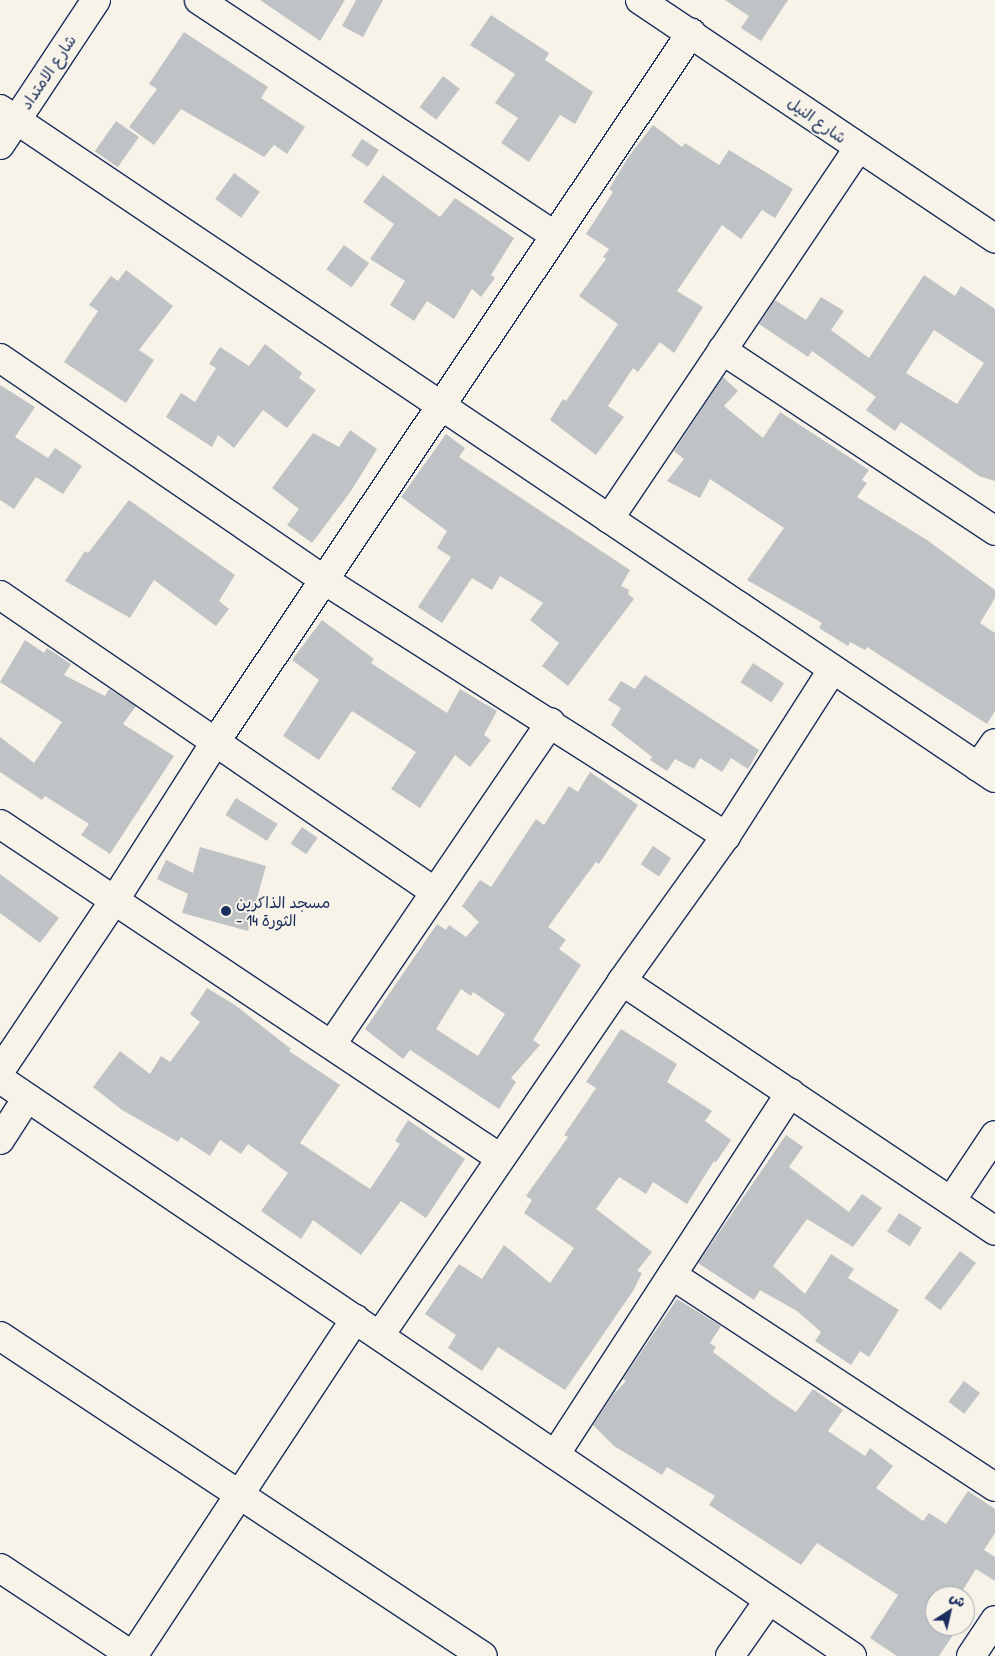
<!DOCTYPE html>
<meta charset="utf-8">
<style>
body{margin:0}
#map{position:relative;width:995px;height:1656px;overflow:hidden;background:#f7f3e8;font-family:"Patrick Hand","Playpen Sans Arabic",sans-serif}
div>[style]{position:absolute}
.building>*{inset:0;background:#c0c3c5;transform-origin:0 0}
.roads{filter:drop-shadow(1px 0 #1b2f5e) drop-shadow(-1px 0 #1b2f5e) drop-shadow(0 1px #1b2f5e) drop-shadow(0 -1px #1b2f5e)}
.minor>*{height:28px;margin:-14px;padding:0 14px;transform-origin:14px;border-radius:14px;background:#f7f3e8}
.dots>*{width:14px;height:14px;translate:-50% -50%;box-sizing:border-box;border:2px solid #f7f3e8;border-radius:50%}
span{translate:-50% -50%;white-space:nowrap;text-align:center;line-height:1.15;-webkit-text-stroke:4px #f7f3e8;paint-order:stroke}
.street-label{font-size:16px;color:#1b2f5e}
.poi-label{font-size:16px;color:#1b2f5e}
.left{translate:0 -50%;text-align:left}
.north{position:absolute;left:925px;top:1586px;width:50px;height:50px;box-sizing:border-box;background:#f7f3e8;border:1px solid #9fa5b1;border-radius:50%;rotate:35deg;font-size:14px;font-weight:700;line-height:20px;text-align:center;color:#1b2f5e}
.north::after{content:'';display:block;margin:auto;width:18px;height:22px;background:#1b2f5e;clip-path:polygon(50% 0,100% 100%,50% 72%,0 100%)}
</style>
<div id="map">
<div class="building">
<i style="clip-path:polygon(260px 0,345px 0,320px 41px)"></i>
<i style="clip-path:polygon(356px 0,383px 0,363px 37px,342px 26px)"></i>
<i style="clip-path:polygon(725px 0,788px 0,761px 41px,741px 28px,749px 16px)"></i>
<i style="clip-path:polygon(491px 15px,549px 53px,545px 60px,593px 92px,575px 124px,560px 115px,529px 162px,501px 143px,518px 118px,495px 103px,515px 74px,470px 45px)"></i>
<i style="clip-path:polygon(184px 32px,268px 87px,261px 98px,305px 127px,287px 154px,274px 145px,264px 157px,181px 109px,154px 145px,129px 127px,157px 89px,149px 84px)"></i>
<i style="left:443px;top:76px;width:21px;height:39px;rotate:37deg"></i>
<i style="left:116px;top:121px;width:28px;height:37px;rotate:35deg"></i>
<i style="clip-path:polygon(653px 125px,682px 147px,685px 143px,719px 165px,729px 150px,793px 189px,775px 218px,762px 210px,741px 239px,722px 225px,677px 291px,703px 307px,674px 353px,660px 342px,638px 372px,633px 368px,608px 406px,624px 417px,596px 455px,550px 420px,563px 399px,566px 401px,618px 324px,579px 296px,606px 259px,603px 257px,609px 249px,586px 234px,613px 192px,609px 189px,629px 156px)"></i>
<i style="left:362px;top:139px;width:20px;height:20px;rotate:33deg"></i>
<i style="left:234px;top:173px;width:32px;height:32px;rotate:36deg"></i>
<i style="clip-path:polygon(383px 175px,440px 217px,455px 198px,514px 238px,491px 275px,495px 278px,481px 297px,472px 289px,454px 319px,427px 301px,414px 321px,390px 305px,405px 281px,370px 259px,394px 224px,363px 202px)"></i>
<i style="left:344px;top:245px;width:31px;height:30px;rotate:36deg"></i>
<i style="clip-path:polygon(126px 270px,173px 306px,139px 350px,154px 360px,126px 403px,64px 362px,98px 311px,89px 305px,111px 276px,118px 281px)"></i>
<i style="clip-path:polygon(evenodd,924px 275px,955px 296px,961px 286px,995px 309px,995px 481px,979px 476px,901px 422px,895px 431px,866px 410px,876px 397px,812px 351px,808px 357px,759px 324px,775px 300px,806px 320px,821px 297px,844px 311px,831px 330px,869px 358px,924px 275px,934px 330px,984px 363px,957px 404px,906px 373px,934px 330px)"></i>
<i style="clip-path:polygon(265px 344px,302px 373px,299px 378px,316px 390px,287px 428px,263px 410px,234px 448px,218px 435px,212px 447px,166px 417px,181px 393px,195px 402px,216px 368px,209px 364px,220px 347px,249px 366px)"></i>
<i style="clip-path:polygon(723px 377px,738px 391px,724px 406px,763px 438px,780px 412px,869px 470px,862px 480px,867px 483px,857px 497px,927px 540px,995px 590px,995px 598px,980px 623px,995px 633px,995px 711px,987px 724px,867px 647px,865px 650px,850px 642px,848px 646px,819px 628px,822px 623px,747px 580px,784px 528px,710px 479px,700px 498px,667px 481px,684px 459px,674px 451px)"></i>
<i style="clip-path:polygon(0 385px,35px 407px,15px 437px,48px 458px,55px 448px,82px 466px,63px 494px,36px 477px,14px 509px,0 500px)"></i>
<i style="clip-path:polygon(350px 430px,377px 449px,351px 491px,312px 543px,287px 525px,299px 509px,272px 488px,313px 433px,339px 447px)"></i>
<i style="clip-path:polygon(446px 434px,465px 448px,459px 457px,630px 570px,621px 586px,629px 590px,628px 594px,634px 599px,568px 686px,542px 666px,559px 643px,530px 620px,543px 603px,500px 576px,492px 590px,472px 578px,442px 623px,418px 607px,451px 557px,437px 548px,447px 531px,401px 497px)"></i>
<i style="clip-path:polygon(129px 500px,235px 575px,219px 601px,229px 609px,216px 626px,154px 580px,130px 618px,65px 581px,85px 551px,88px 553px)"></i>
<i style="clip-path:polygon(322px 620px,374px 659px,371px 663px,447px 713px,460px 689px,497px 711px,484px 735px,491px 740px,470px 767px,455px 755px,420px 808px,391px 789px,416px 752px,352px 711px,319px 760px,283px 736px,319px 680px,292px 660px)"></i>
<i style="clip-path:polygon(25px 640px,44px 653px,47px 648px,71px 664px,64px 675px,105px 696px,109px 689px,136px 706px,123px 724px,174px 756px,110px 854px,81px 835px,89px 824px,45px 796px,42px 800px,0 772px,0 737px,34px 763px,62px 722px,0 682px)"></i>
<i style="left:753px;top:663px;width:37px;height:23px;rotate:33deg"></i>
<i style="clip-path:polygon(645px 675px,759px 750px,748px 769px,731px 758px,722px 772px,700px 758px,694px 769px,675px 759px,667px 771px,650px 760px,652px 757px,611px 725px,621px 708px,608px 700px,621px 681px,635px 689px)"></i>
<i style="clip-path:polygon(evenodd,590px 772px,638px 805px,599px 864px,596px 862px,548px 927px,566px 940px,559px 949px,581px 965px,533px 1040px,540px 1045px,511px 1078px,516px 1082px,499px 1109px,410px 1050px,403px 1059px,365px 1029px,437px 924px,446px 930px,449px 925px,466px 937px,479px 922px,462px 906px,480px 880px,491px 887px,536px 819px,544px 825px,569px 786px,578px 792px,590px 772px,461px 989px,471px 996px,473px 992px,505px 1014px,478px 1056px,436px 1029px,461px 989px)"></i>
<i style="left:236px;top:798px;width:49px;height:20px;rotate:32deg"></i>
<i style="left:302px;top:827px;width:19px;height:20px;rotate:35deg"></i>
<i style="left:653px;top:846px;width:22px;height:22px;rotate:34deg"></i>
<i style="clip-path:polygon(200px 847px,266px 866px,248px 931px,182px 913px,188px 894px,157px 879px,166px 860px,193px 873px)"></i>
<i style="clip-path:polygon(0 874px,59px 918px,40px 943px,0 913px)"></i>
<i style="clip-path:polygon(207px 988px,235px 1005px,291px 1049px,289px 1051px,340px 1085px,300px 1143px,370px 1189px,400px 1144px,395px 1141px,408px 1120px,465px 1159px,426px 1218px,401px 1201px,361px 1255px,313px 1220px,301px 1239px,261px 1211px,288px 1173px,248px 1144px,241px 1154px,220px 1140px,210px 1156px,181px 1137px,178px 1142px,122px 1110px,93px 1087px,120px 1051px,150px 1074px,161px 1056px,170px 1062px,200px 1022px,190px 1014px)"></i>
<i style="clip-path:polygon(621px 1029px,677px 1064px,667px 1082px,712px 1111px,705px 1121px,731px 1140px,716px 1162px,714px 1161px,687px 1204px,653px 1182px,646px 1194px,619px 1177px,596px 1209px,652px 1252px,637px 1271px,642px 1273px,633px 1291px,565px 1390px,498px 1347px,482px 1371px,448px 1348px,456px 1335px,425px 1314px,459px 1264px,482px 1279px,504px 1245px,550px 1283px,574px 1248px,524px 1213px,532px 1200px,526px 1196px,568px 1137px,564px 1135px,596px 1088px,586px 1082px)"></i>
<i style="clip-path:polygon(786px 1135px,803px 1147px,789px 1167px,849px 1212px,862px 1194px,882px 1208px,853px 1247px,807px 1219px,773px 1266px,805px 1294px,831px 1254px,854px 1269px,848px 1278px,899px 1310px,869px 1357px,860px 1351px,851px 1365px,815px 1341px,821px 1332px,797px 1311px,760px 1290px,754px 1300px,698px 1263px)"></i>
<i style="left:899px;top:1213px;width:27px;height:22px;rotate:33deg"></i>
<i style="left:960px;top:1251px;width:20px;height:59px;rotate:37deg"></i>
<i style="clip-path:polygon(677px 1299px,721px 1326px,710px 1343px,716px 1347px,713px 1352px,775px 1398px,796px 1412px,813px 1389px,843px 1410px,828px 1431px,865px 1456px,870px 1448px,893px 1466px,876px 1488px,923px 1521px,929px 1513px,946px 1524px,968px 1491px,995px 1509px,995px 1533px,984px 1550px,995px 1557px,995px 1581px,976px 1569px,959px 1596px,935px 1596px,935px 1626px,959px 1626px,939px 1656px,897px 1656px,870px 1638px,898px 1595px,817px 1543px,801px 1565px,709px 1505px,715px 1496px,667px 1467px,662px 1475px,614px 1446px,593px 1425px,613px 1395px,626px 1381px,623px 1379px)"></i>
<i style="left:964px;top:1381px;width:20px;height:26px;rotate:37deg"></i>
</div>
<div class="roads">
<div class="minor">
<i style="left:199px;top:0;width:427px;rotate:33.5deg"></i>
<i style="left:640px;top:0;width:428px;rotate:33.9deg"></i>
<i style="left:0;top:109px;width:1199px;rotate:33.92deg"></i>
<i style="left:0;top:145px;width:174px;rotate:-56.5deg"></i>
<i style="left:722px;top:350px;width:328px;rotate:33.5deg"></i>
<i style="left:0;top:358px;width:393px;rotate:34.4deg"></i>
<i style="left:324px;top:580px;width:477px;rotate:32.5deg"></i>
<i style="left:609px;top:519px;width:447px;rotate:-56.1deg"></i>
<i style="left:0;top:595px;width:527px;rotate:34.32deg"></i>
<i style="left:978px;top:767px;width:29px;rotate:-55deg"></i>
<i style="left:0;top:824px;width:601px;rotate:33.74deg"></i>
<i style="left:622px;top:981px;width:449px;rotate:33.8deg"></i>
<i style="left:332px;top:1044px;width:389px;rotate:-55.8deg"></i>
<i style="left:0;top:1071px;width:205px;rotate:-56.2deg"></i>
<i style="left:114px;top:901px;width:190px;rotate:-57.5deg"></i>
<i style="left:216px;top:741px;width:853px;rotate:-56.14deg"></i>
<i style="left:0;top:1079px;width:1029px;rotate:34.11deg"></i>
<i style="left:0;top:1140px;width:50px;rotate:-57.3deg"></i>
<i style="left:951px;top:1201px;width:79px;rotate:-56.3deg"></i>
<i style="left:672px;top:1275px;width:386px;rotate:33.3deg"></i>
<i style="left:380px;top:1335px;width:429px;rotate:-55.6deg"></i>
<i style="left:622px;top:981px;width:178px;rotate:-54.4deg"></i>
<i style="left:726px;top:836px;width:197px;rotate:-57.4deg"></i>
<i style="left:0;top:1336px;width:579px;rotate:33.53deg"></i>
<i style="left:555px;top:1455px;width:432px;rotate:-57deg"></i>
<i style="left:0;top:1568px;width:159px;rotate:33.5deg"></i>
<i style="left:133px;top:1656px;width:404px;rotate:-56.6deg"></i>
<i style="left:730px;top:1656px;width:68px;rotate:-55.1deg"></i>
<i style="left:971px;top:1656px;width:43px;rotate:-56.3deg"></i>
</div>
</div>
<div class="dots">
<i style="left:226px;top:911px;background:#1b2f5e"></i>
</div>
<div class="street-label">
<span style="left:48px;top:72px;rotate:-56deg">شارع الامتداد</span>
<span style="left:817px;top:120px;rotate:35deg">شارع النيل</span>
</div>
<div class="poi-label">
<span class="left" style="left:236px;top:911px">مسجد الذاكرين<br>- الثورة 14</span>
</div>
<div class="north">ش</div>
</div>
